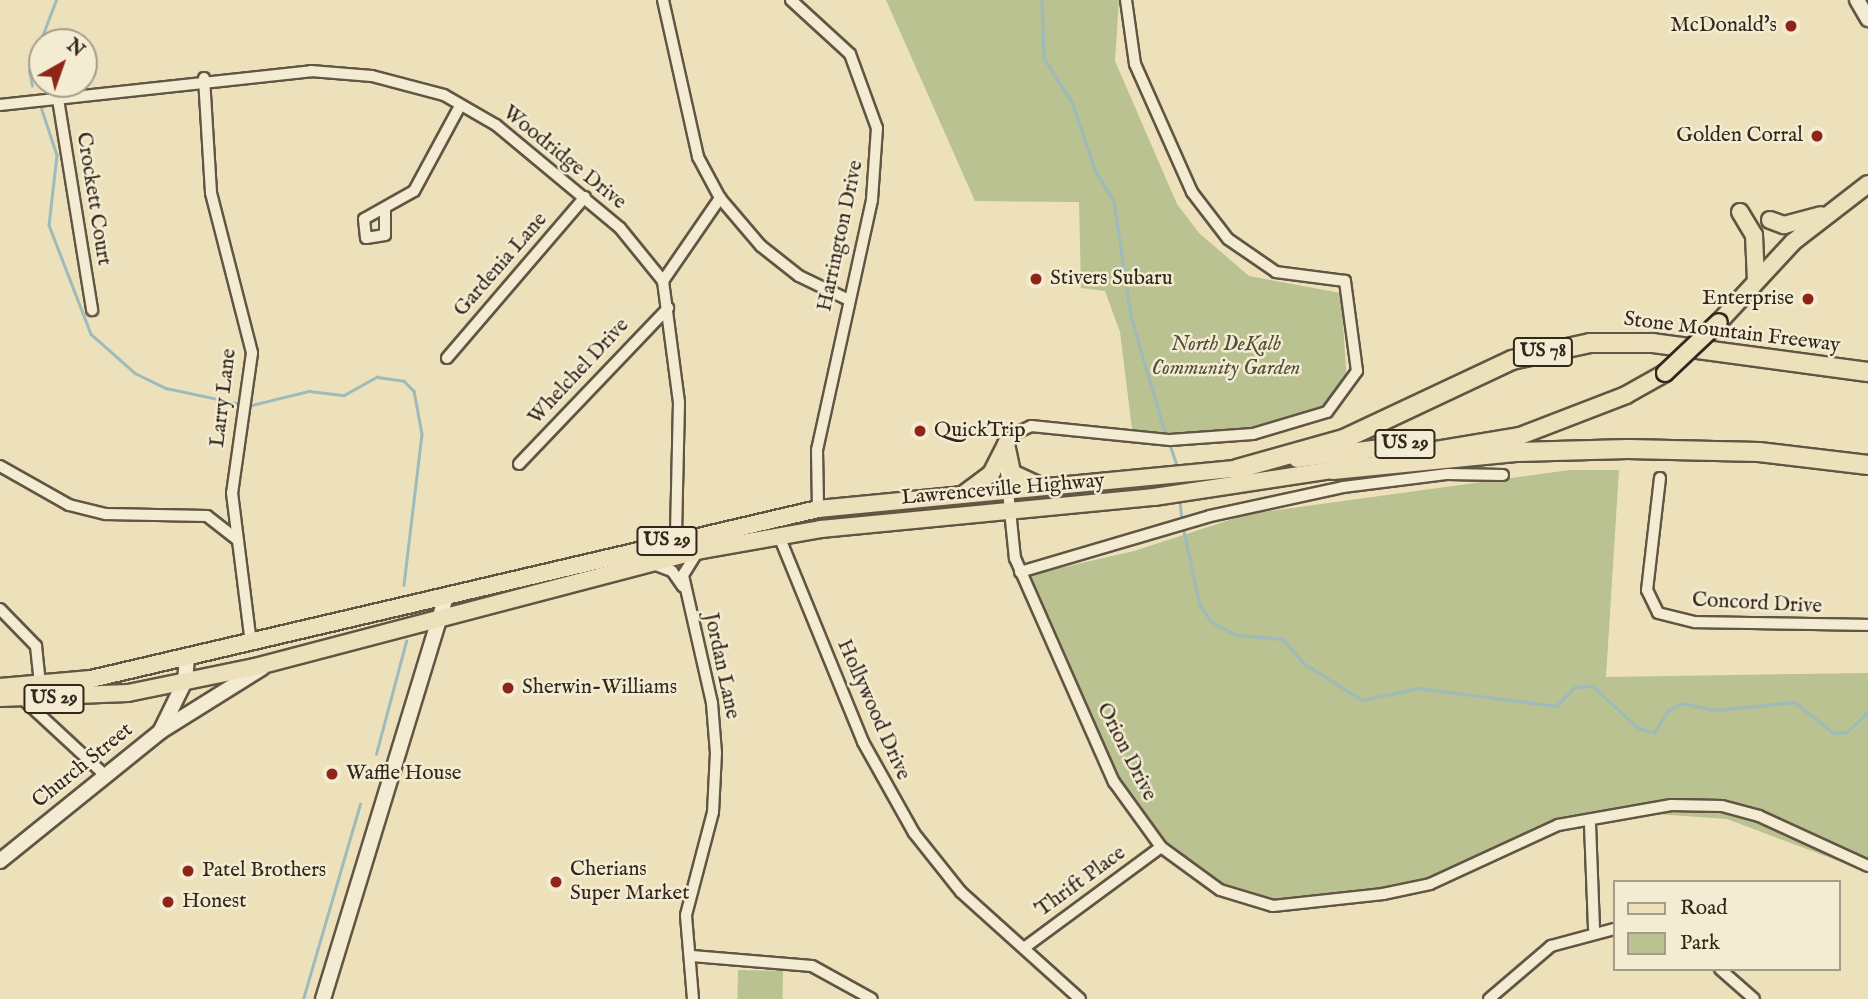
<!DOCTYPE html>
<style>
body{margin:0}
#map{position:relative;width:1868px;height:999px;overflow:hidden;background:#ede1bc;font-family:"IM FELL English",serif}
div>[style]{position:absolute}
.green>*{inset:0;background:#b9c290;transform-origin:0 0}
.stream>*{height:2.5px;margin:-1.25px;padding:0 1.25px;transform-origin:1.25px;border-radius:1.25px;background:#9ebbbb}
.roads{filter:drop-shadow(2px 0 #625543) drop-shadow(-2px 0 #625543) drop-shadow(0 2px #625543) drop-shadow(0 -2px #625543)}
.minor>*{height:10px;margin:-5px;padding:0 5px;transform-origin:5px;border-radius:5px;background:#f3ecd3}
.secondary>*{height:14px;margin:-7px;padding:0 7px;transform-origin:7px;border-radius:7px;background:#f3ecd3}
.primary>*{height:16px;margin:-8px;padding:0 8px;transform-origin:8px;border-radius:8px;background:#ede1bc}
.trunk>*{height:16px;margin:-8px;padding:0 8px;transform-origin:8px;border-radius:8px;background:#ede1bc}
.motorway>*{height:18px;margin:-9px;padding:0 9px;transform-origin:9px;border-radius:9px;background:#ede1bc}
.bridges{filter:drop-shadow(2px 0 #33261b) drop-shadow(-2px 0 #33261b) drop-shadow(0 2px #33261b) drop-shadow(0 -2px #33261b)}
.primary-bridge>*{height:16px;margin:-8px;padding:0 8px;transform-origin:8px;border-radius:8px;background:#ede1bc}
.dots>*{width:19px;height:19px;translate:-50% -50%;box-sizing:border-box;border:4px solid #f3ecd3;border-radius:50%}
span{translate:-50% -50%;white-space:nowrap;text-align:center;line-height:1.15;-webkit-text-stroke:5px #f3ecd3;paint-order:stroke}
.shield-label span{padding:2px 5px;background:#f3ecd3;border:2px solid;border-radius:5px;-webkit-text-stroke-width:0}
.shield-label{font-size:19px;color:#33261b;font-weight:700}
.poi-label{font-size:21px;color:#33261b}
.right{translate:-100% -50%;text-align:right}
.left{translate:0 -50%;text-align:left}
.street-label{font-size:21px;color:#33261b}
.park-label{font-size:21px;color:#544d38;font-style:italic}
.legend{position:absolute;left:1613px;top:880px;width:228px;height:91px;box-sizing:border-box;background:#f3ecd3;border:2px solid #a69d89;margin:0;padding:9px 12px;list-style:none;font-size:21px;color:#33261b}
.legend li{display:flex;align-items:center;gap:14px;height:35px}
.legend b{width:35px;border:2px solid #a69d89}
.north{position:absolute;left:28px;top:28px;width:70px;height:70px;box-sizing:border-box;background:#f3ecd3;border:2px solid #a69d89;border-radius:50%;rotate:40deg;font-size:19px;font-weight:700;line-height:28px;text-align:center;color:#33261b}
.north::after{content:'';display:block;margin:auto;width:24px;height:32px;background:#8f2418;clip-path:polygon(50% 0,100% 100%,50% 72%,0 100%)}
</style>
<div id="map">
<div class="green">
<i style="clip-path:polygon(886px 0,1119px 0,1115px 61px,1177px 204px,1199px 233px,1249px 276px,1341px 293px,1347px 385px,1329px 407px,1282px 425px,1235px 433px,1133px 437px,1120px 332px,1105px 291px,1081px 288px,1079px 202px,975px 201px)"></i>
<i style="clip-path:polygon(1570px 470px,1619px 470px,1606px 677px,1868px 673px,1868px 872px,1727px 819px,1656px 814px,1553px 823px,1442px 881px,1319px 907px,1221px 893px,1161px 843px,1106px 770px,1025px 576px,1134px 551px,1248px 514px)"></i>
<i style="left:738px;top:970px;width:45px;height:29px;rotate:1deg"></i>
</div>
<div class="stream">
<i style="left:1042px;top:0;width:58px;rotate:88deg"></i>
<i style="left:1044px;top:58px;width:52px;rotate:57.5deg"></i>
<i style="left:1072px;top:102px;width:74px;rotate:71.1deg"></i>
<i style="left:1096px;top:172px;width:34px;rotate:58deg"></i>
<i style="left:1114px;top:201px;width:116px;rotate:81.6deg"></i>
<i style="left:1131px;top:316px;width:125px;rotate:73.7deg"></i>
<i style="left:32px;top:86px;width:15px;rotate:-101deg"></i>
<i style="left:29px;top:71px;width:76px;rotate:-69.2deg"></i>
<i style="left:40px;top:104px;width:54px;rotate:71.6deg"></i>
<i style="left:57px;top:155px;width:70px;rotate:96.5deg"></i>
<i style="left:49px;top:225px;width:117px;rotate:68.9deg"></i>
<i style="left:91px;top:334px;width:59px;rotate:41.6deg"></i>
<i style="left:135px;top:373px;width:34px;rotate:26deg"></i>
<i style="left:166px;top:388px;width:77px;rotate:12deg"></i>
<i style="left:252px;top:405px;width:59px;rotate:-13.8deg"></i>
<i style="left:309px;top:391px;width:35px;rotate:7deg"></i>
<i style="left:344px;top:395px;width:38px;rotate:-29deg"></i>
<i style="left:377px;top:377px;width:27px;rotate:8deg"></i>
<i style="left:404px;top:381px;width:14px;rotate:45deg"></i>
<i style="left:414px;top:391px;width:44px;rotate:79.5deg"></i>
<i style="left:422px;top:434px;width:152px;rotate:96.8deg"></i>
<i style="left:1169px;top:442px;width:28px;rotate:71deg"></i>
<i style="left:1180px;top:499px;width:22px;rotate:85deg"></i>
<i style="left:1183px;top:527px;width:80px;rotate:77.7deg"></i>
<i style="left:1200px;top:605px;width:21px;rotate:55deg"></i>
<i style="left:1212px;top:622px;width:27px;rotate:28deg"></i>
<i style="left:1236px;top:635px;width:47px;rotate:4.9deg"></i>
<i style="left:1283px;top:639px;width:33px;rotate:49deg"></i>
<i style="left:1305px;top:664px;width:67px;rotate:32.3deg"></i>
<i style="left:1362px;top:700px;width:57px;rotate:-12.1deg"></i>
<i style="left:1418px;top:688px;width:139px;rotate:7.4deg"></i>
<i style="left:1556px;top:706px;width:27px;rotate:-45deg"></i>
<i style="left:1575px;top:687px;width:18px;rotate:-3deg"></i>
<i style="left:1593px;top:686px;width:62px;rotate:43deg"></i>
<i style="left:1638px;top:728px;width:17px;rotate:17deg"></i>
<i style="left:1654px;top:733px;width:26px;rotate:-59deg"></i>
<i style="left:1667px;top:711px;width:17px;rotate:-28deg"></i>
<i style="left:1682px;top:703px;width:35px;rotate:12deg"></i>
<i style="left:1716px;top:710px;width:78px;rotate:-5.9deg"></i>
<i style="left:1794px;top:702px;width:51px;rotate:37.8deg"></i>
<i style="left:1834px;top:733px;width:13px;rotate:-4deg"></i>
<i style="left:1847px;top:732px;width:29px;rotate:-44deg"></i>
<i style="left:376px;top:754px;width:117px;rotate:-75.1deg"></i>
<i style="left:303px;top:999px;width:203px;rotate:-73.7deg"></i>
</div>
<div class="roads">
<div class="minor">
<i style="left:663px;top:0;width:161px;rotate:77.4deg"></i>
<i style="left:698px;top:157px;width:47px;rotate:61.8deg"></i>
<i style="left:720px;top:198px;width:63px;rotate:49.5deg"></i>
<i style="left:761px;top:246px;width:48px;rotate:38.3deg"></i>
<i style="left:799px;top:276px;width:53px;rotate:25.6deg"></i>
<i style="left:791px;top:0;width:80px;rotate:42.5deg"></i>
<i style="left:850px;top:54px;width:79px;rotate:70deg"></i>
<i style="left:877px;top:128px;width:72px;rotate:94deg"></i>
<i style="left:872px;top:200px;width:256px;rotate:102.4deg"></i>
<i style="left:817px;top:450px;width:59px;rotate:89deg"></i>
<i style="left:204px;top:78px;width:115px;rotate:86.5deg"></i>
<i style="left:211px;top:193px;width:165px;rotate:75.6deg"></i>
<i style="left:252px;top:353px;width:141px;rotate:98.1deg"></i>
<i style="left:232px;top:493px;width:151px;rotate:82.8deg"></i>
<i style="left:57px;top:93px;width:220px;rotate:80.8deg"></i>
<i style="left:0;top:105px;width:313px;rotate:-6.2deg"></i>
<i style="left:311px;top:71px;width:61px;rotate:4.7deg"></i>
<i style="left:372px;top:76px;width:74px;rotate:14.8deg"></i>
<i style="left:444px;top:95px;width:60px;rotate:30deg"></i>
<i style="left:496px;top:125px;width:161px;rotate:39.7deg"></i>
<i style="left:620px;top:228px;width:68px;rotate:50.9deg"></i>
<i style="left:663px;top:281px;width:122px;rotate:82.5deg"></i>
<i style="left:679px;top:402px;width:136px;rotate:91.3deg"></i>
<i style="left:385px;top:210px;width:25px;rotate:90deg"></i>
<i style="left:385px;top:235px;width:19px;rotate:171deg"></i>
<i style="left:366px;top:238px;width:19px;rotate:-96deg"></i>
<i style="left:364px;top:219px;width:57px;rotate:-29.2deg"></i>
<i style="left:414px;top:191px;width:97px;rotate:-61.6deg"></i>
<i style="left:663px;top:281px;width:101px;rotate:-55.5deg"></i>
<i style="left:447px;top:358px;width:212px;rotate:-49.4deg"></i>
<i style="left:1006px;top:447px;width:15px;rotate:-58deg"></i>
<i style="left:1014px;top:434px;width:19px;rotate:-25deg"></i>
<i style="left:1031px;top:426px;width:140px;rotate:5.8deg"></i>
<i style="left:1170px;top:440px;width:83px;rotate:-4.1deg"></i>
<i style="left:1253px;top:434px;width:77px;rotate:-16.6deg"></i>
<i style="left:1327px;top:412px;width:51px;rotate:-53.8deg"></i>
<i style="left:1357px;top:371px;width:91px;rotate:-97.6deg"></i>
<i style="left:1345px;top:281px;width:70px;rotate:-172.6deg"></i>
<i style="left:1276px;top:272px;width:58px;rotate:-145.5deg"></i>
<i style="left:1228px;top:239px;width:59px;rotate:-127.5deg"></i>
<i style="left:1192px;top:192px;width:140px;rotate:-114deg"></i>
<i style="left:1135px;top:64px;width:65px;rotate:-98deg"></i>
<i style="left:1005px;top:462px;width:97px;rotate:84.1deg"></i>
<i style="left:1015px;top:558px;width:245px;rotate:66.2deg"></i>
<i style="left:1114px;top:782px;width:80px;rotate:54.1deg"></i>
<i style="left:1161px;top:847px;width:73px;rotate:36.1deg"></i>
<i style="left:1220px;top:890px;width:55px;rotate:16.8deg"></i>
<i style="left:1273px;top:906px;width:111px;rotate:-6.2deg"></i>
<i style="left:1383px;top:894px;width:48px;rotate:-12deg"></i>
<i style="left:1430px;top:884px;width:141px;rotate:-24.7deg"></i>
<i style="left:1558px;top:825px;width:115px;rotate:-10deg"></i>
<i style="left:1671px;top:805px;width:51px;rotate:1.1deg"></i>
<i style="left:1722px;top:806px;width:38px;rotate:15deg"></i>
<i style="left:1759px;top:816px;width:120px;rotate:24.6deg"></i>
<i style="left:519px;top:464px;width:216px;rotate:-46.3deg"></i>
<i style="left:0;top:466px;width:79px;rotate:29.5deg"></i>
<i style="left:69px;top:505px;width:38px;rotate:14deg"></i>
<i style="left:106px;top:514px;width:101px;rotate:1.1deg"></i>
<i style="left:207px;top:516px;width:37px;rotate:38deg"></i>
<i style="left:1660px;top:478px;width:113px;rotate:96.6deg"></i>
<i style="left:1647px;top:590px;width:25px;rotate:64deg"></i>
<i style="left:1658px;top:613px;width:38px;rotate:14deg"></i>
<i style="left:1695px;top:622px;width:173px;rotate:1deg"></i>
<i style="left:779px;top:536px;width:222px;rotate:67.8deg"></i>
<i style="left:863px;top:742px;width:104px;rotate:60.7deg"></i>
<i style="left:914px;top:833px;width:75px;rotate:51.5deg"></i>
<i style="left:961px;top:892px;width:160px;rotate:42deg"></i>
<i style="left:656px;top:565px;width:17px;rotate:21deg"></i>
<i style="left:672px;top:571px;width:19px;rotate:55deg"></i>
<i style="left:1020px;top:572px;width:198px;rotate:-16.4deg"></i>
<i style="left:1210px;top:516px;width:136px;rotate:-12.3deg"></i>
<i style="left:1343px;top:487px;width:106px;rotate:-7.1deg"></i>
<i style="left:1448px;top:474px;width:55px;rotate:1deg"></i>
<i style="left:0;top:609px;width:52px;rotate:45.8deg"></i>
<i style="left:36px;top:646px;width:37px;rotate:84deg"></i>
<i style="left:25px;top:701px;width:109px;rotate:42.8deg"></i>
<i style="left:1590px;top:824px;width:105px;rotate:87.8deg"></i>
<i style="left:1024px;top:948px;width:170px;rotate:-36.4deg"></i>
<i style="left:692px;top:956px;width:120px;rotate:4.8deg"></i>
<i style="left:812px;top:966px;width:68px;rotate:28.8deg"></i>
<i style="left:1720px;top:969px;width:45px;rotate:41.4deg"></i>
<i style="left:693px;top:999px;width:84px;rotate:-94.8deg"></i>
<i style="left:686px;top:915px;width:106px;rotate:-75.3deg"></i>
<i style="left:713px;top:812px;width:59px;rotate:-87.1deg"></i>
<i style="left:716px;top:753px;width:50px;rotate:-94.6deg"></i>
<i style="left:712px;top:703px;width:131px;rotate:-102.8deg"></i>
<i style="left:683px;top:575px;width:25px;rotate:-58deg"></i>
<i style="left:1489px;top:999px;width:82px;rotate:-40.5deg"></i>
<i style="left:1551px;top:946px;width:65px;rotate:-15.1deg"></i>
</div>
<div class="secondary">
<i style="left:1857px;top:0;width:22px;rotate:60deg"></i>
<i style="left:161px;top:730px;width:55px;rotate:-63.9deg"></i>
<i style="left:185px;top:681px;width:24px;rotate:-85deg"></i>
<i style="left:0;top:861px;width:207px;rotate:-38.9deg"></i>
<i style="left:161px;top:731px;width:119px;rotate:-32deg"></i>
<i style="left:323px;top:999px;width:420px;rotate:-73deg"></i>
</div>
<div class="primary">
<i style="left:1740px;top:212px;width:27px;rotate:59deg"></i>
<i style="left:1754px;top:235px;width:45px;rotate:87.5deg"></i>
<i style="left:1770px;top:220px;width:15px;rotate:20deg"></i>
<i style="left:1784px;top:225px;width:38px;rotate:-15deg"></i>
<i style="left:1719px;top:322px;width:109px;rotate:-47.2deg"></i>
<i style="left:1793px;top:242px;width:95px;rotate:-37.7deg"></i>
<i style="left:1297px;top:459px;width:107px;rotate:-7.5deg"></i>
<i style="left:1382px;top:459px;width:140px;rotate:-9.5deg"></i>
<i style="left:1520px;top:436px;width:114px;rotate:-21.1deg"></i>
<i style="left:1626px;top:395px;width:45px;rotate:-29.4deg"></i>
</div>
<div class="trunk">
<i style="left:1006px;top:444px;width:30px;rotate:78deg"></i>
<i style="left:1012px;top:473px;width:31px;rotate:25deg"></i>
<i style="left:964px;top:494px;width:34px;rotate:-37deg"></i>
<i style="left:991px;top:474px;width:34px;rotate:-63deg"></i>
<i style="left:0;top:687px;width:91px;rotate:-5deg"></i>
<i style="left:91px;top:679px;width:747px;rotate:-13.16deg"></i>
<i style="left:818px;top:509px;width:421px;rotate:-5.5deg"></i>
<i style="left:0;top:698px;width:128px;rotate:-2.2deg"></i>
<i style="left:128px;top:693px;width:130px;rotate:-11.6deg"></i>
<i style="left:255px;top:667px;width:462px;rotate:-14.7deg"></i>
<i style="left:702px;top:550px;width:121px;rotate:-10deg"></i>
<i style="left:821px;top:529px;width:335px;rotate:-5.5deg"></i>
<i style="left:1154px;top:497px;width:181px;rotate:-8.6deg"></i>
</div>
<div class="motorway">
<i style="left:1237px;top:469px;width:111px;rotate:-15.7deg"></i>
<i style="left:1344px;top:439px;width:186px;rotate:-25.2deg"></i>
<i style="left:1512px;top:360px;width:80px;rotate:-12.3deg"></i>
<i style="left:1590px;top:343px;width:63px"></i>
<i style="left:1653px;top:343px;width:217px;rotate:7.7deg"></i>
<i style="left:1333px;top:470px;width:186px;rotate:-5.6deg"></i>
<i style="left:1518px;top:452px;width:110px;rotate:-1.6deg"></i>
<i style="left:1628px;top:449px;width:131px;rotate:1.3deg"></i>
<i style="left:1759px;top:452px;width:110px;rotate:6.8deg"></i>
</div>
</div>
<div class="bridges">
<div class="primary-bridge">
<i style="left:1665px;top:373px;width:74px;rotate:-43.4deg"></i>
</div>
</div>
<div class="dots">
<i style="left:1791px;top:26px;background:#8f2418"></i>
<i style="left:1817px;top:136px;background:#8f2418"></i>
<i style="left:1036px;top:279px;background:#8f2418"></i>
<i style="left:1808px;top:299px;background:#8f2418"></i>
<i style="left:920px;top:431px;background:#8f2418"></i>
<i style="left:508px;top:688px;background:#8f2418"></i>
<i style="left:332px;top:774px;background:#8f2418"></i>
<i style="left:188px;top:871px;background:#8f2418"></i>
<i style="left:556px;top:882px;background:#8f2418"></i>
<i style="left:168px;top:902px;background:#8f2418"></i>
</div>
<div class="shield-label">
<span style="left:1543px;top:352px">US 78</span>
<span style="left:1405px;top:444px">US 29</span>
<span style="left:667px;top:541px">US 29</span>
<span style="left:54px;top:699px">US 29</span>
</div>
<div class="poi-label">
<span class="right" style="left:1777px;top:26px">McDonald's</span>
<span class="right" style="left:1803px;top:136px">Golden Corral</span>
<span class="left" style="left:1050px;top:279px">Stivers Subaru</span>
<span class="right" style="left:1794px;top:299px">Enterprise</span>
<span class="left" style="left:934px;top:431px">QuickTrip</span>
<span class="left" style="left:522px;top:688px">Sherwin-Williams</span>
<span class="left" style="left:346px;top:774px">Waffle House</span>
<span class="left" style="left:570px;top:882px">Cherians<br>Super Market</span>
<span class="left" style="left:202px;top:871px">Patel Brothers</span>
<span class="left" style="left:182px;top:902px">Honest</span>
</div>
<div class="street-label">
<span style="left:564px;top:158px;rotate:39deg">Woodridge Drive</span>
<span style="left:93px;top:199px;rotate:81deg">Crockett Court</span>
<span style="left:841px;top:236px;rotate:-78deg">Harrington Drive</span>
<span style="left:501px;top:265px;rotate:-49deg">Gardenia Lane</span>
<span style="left:1732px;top:333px;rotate:7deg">Stone Mountain Freeway</span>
<span style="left:579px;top:372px;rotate:-47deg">Whelchel Drive</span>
<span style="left:224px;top:398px;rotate:-83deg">Larry Lane</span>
<span style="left:1003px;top:490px;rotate:-5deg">Lawrenceville Highway</span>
<span style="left:1757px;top:604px;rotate:3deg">Concord Drive</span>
<span style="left:721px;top:666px;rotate:78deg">Jordan Lane</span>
<span style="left:873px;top:710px;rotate:66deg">Hollywood Drive</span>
<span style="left:1126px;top:752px;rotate:63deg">Orion Drive</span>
<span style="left:83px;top:766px;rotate:-39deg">Church Street</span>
<span style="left:1081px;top:882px;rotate:-36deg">Thrift Place</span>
</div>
<div class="park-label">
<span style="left:1226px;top:357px">North DeKalb<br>Community Garden</span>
</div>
<ul class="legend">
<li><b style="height:9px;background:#ede1bc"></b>Road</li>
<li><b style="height:19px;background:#b9c290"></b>Park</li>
</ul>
<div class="north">N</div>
</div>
